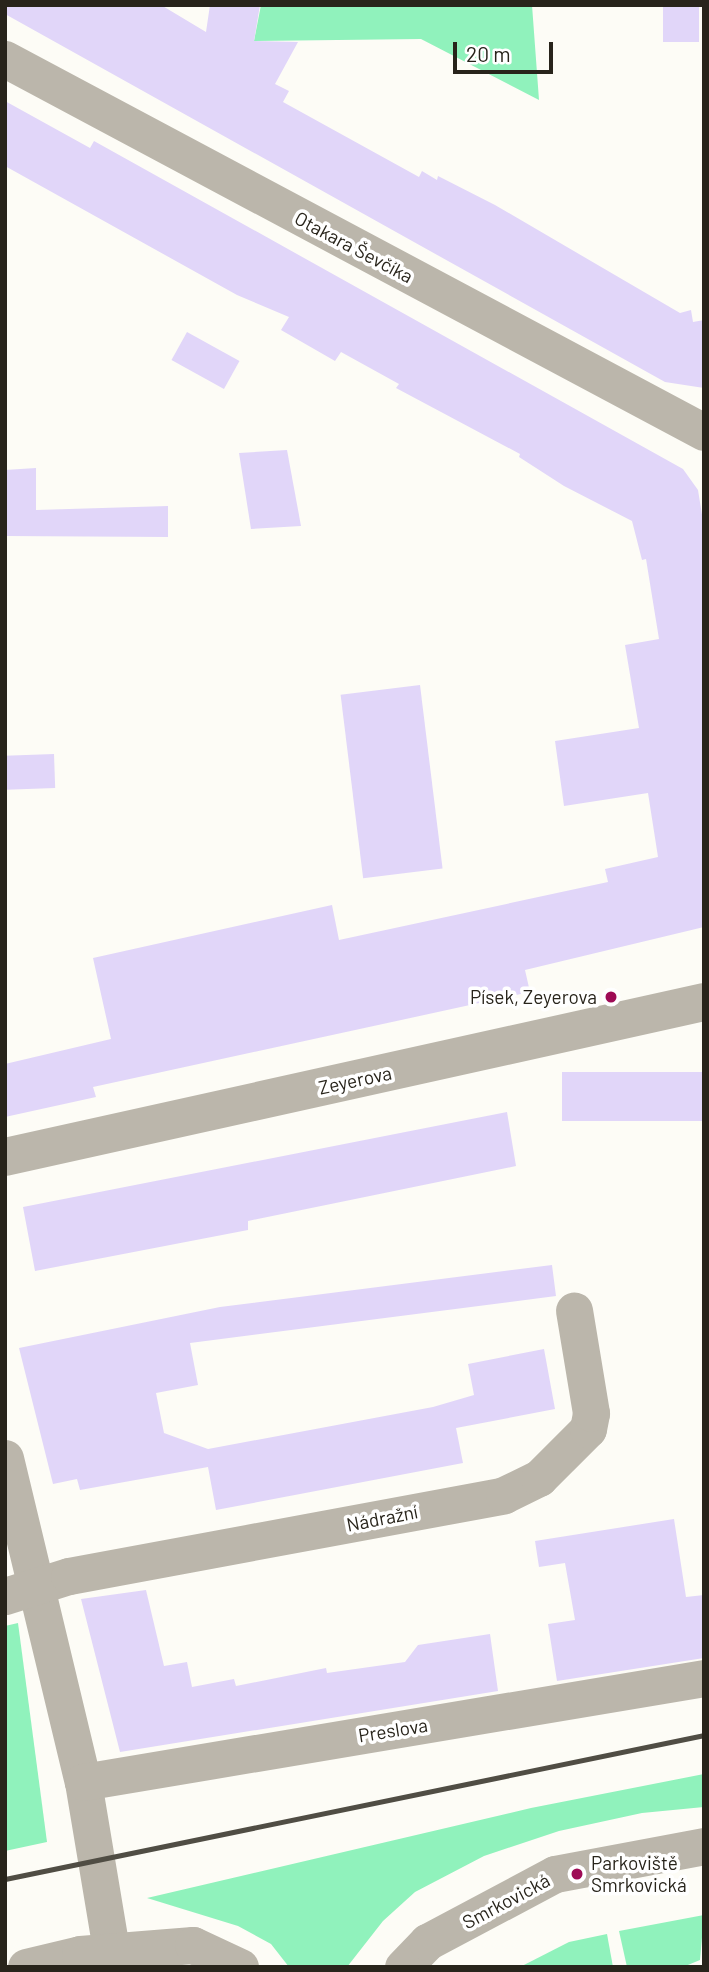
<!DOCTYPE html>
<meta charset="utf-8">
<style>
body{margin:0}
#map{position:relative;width:709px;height:1972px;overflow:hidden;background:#fdfcf6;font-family:Barlow,sans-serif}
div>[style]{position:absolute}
.green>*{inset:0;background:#90f2bc}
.building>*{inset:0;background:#e1d6f9;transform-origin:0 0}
.minor>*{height:37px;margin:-18.5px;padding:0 18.5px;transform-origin:18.5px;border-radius:18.5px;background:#bbb6ab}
.tertiary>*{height:38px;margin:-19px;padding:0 19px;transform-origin:19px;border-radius:19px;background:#bbb6ab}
.rail>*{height:5px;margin:-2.5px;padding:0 2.5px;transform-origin:2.5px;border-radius:2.5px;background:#504d44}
.dots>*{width:19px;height:19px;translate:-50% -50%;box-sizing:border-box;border:4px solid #fff;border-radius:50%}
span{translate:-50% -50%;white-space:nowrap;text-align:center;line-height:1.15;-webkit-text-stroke:7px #fff;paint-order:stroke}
.street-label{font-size:19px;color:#28241b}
.poi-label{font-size:19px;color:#28241b}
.right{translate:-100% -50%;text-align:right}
.left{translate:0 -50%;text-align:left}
.frame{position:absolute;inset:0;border:7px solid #28241b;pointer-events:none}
.scale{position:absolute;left:453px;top:42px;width:100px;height:32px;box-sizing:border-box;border:4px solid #28241b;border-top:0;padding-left:9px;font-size:21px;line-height:24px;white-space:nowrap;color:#28241b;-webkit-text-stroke:5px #fff;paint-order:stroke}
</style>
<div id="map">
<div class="green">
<i style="clip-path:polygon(261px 5px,532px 5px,539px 100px,421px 39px,254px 41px)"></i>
<i style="clip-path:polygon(18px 1623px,47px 1842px,5px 1851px,5px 1626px)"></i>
<i style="clip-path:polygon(704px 1774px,704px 1807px,642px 1813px,559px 1831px,484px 1856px,415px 1892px,383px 1921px,347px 1967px,289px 1967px,271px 1944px,238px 1926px,147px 1898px,531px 1808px)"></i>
<i style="clip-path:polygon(704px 1915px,700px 1960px,683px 1967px,627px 1967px,619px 1931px)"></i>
<i style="clip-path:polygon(607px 1934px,613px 1967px,520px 1967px,569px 1942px)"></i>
</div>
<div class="building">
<i style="clip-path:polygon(5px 5px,161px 5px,206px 32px,210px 5px,260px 5px,254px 41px,298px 42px,275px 84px,289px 91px,283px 102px,419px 177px,422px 171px,437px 180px,438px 176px,495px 205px,680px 313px,691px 310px,693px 322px,704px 320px,704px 388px,665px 382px,5px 14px)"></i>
<i style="left:663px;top:5px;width:36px;height:37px"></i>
<i style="clip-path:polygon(5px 101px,90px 148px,94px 141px,683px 469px,698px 490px,704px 527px,704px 927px,525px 970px,530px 992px,93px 1087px,96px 1097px,5px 1117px,5px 1064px,111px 1039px,93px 958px,332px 905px,339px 940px,608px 882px,605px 869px,658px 857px,648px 793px,564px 806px,555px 741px,639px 728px,625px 645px,659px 639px,646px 559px,642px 560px,632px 521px,564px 486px,519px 457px,520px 454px,396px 388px,399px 384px,341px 352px,335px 361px,281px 330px,289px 317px,237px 295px,5px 166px)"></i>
<i style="left:187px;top:332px;width:60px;height:32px;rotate:29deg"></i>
<i style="clip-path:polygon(287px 450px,301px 526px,251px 529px,239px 453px)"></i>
<i style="clip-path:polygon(36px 468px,36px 510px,168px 506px,168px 537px,5px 536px,5px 470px)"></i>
<i style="left:420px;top:685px;width:185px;height:80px;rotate:83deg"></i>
<i style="left:54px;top:754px;width:34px;height:49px;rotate:88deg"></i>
<i style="left:704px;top:1072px;width:49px;height:142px;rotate:90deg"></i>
<i style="clip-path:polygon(507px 1112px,516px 1166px,248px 1221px,248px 1230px,35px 1271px,23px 1207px)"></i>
<i style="clip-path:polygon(552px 1265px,556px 1296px,190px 1343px,198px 1385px,156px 1393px,164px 1433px,208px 1449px,433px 1407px,474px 1395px,468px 1364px,544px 1349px,555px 1409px,456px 1428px,463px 1463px,216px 1510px,208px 1467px,80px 1490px,77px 1479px,53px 1484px,19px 1348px,220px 1307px)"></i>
<i style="clip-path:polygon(674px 1519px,686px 1597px,704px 1595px,704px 1658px,557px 1681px,548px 1624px,575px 1620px,565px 1563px,539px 1567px,535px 1541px)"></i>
<i style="clip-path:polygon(146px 1590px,164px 1666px,187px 1662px,192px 1687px,234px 1679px,236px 1686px,326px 1668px,327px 1673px,405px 1662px,418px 1645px,490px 1634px,498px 1691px,120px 1752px,81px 1599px)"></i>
</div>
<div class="minor">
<i style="left:5px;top:59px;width:792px;rotate:28.09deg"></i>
<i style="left:5px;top:1458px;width:333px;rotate:76.5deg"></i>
<i style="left:83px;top:1782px;width:188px;rotate:80.5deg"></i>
<i style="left:5px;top:1596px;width:67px;rotate:-17.4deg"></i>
<i style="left:69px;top:1576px;width:442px;rotate:-10.5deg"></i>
<i style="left:504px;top:1495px;width:39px;rotate:-26deg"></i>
<i style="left:539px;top:1478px;width:69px;rotate:-45deg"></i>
<i style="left:588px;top:1429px;width:16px;rotate:-79deg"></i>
<i style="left:591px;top:1413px;width:104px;rotate:-99.4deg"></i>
<i style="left:83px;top:1782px;width:630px;rotate:-9.51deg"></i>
<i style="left:26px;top:1967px;width:56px;rotate:-13.5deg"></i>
<i style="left:80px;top:1954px;width:113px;rotate:-4.6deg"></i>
<i style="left:193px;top:1945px;width:52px;rotate:25.1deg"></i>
<i style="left:403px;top:1967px;width:35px;rotate:-46deg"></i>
<i style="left:427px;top:1942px;width:145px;rotate:-28deg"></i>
<i style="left:555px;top:1874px;width:152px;rotate:-10.6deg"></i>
</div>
<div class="tertiary">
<i style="left:5px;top:1157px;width:716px;rotate:-12.5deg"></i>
</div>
<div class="rail">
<i style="left:5px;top:1879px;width:714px;rotate:-11.64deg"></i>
</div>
<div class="dots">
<i style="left:611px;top:997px;background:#9e0b55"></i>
<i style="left:577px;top:1874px;background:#9e0b55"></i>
</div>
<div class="street-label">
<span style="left:354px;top:247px;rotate:28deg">Otakara Ševčíka</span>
<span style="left:355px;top:1080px;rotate:-12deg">Zeyerova</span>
<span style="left:382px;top:1518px;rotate:-11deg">Nádražní</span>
<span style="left:393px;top:1730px;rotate:-9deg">Preslova</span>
<span style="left:506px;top:1901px;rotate:-28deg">Smrkovická</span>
</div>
<div class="poi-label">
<span class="right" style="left:597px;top:997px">Písek, Zeyerova</span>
<span class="left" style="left:591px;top:1874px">Parkoviště<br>Smrkovická</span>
</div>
<div class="frame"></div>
<div class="scale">20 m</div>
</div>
